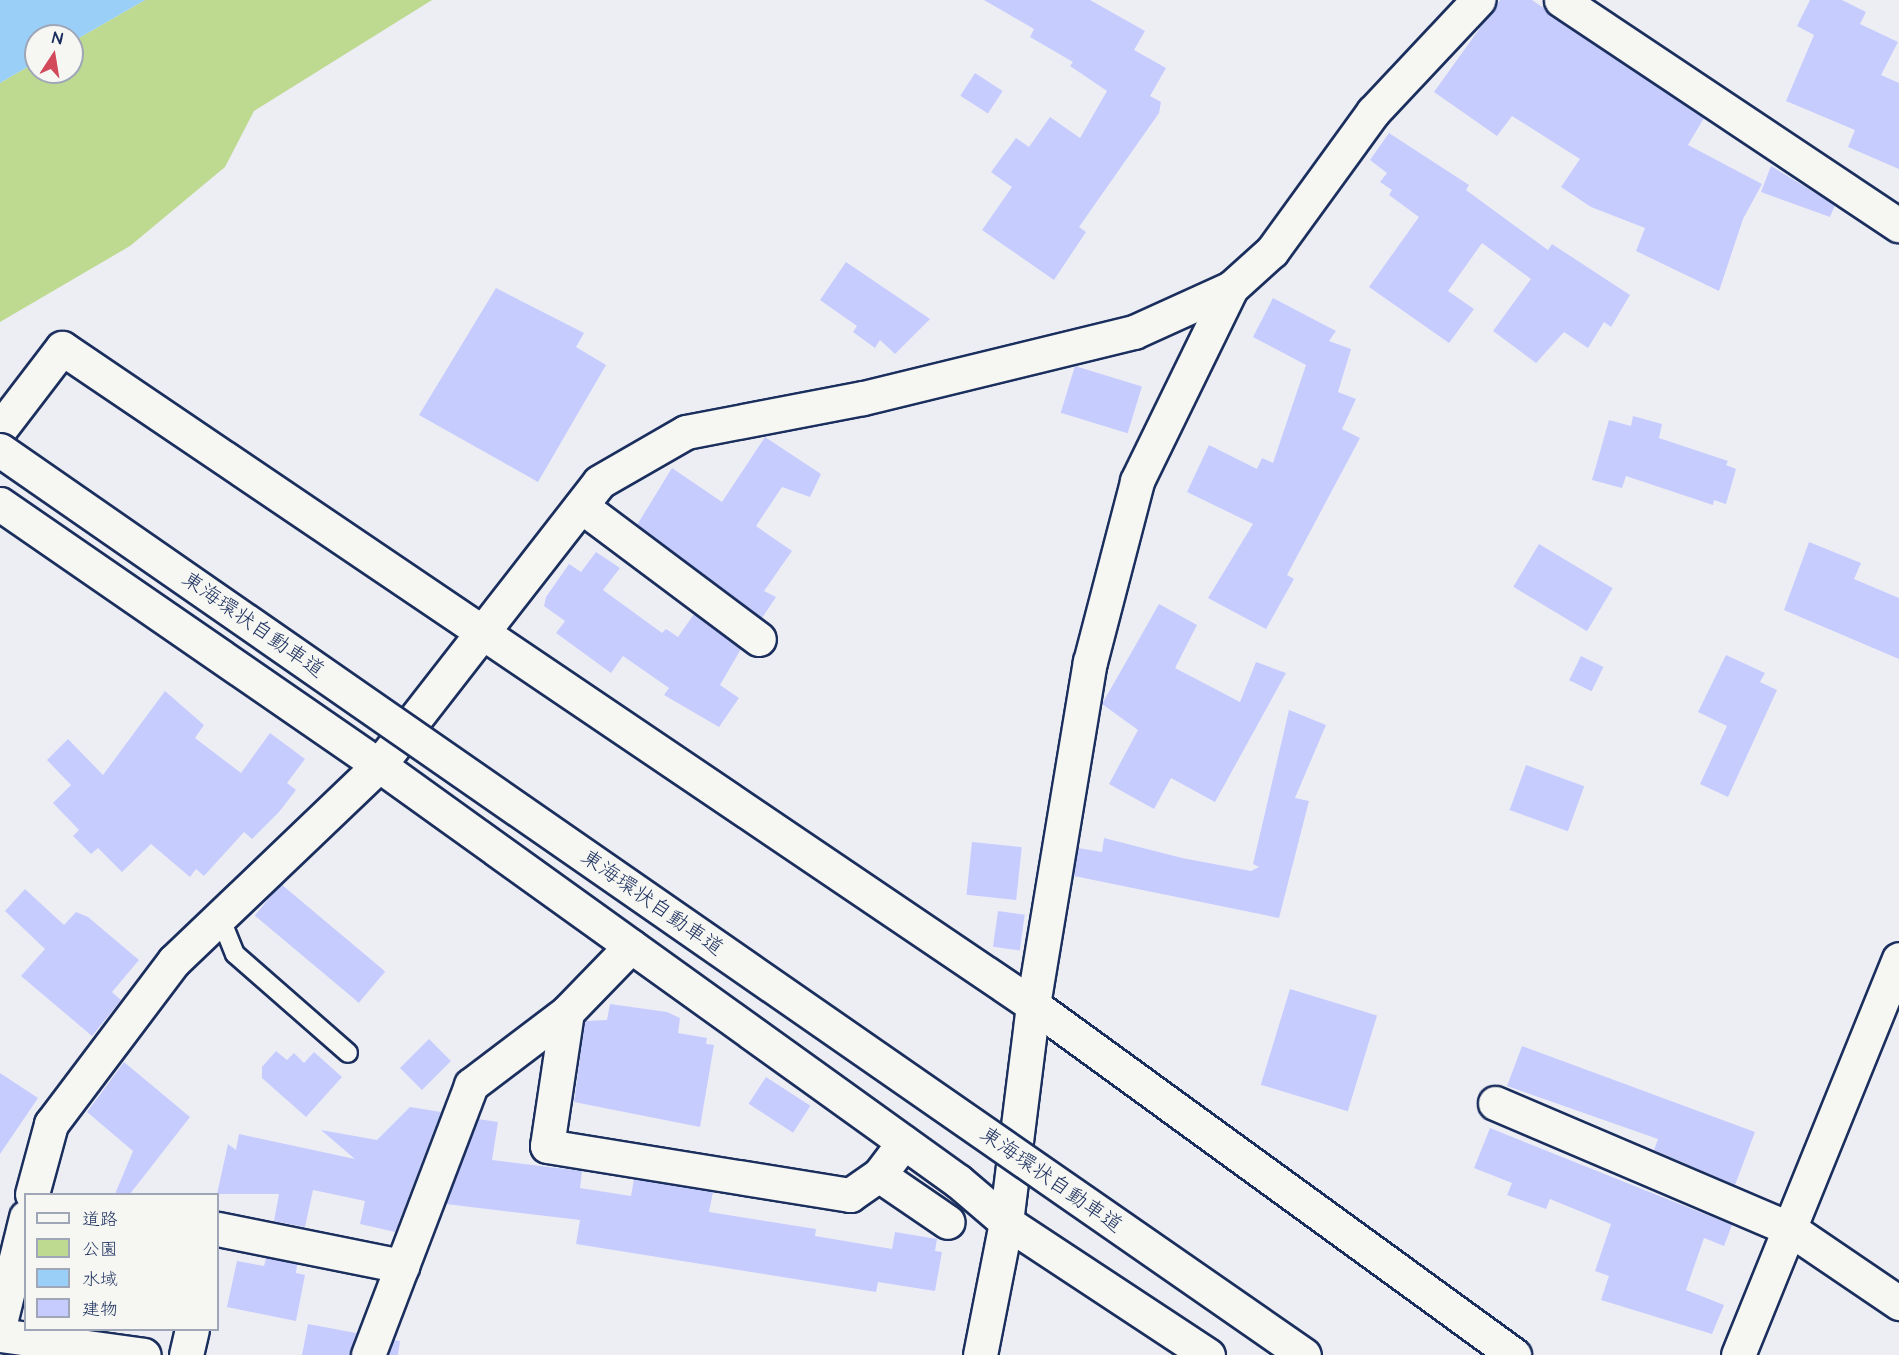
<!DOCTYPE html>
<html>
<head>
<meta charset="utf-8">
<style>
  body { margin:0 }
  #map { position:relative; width:1899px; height:1355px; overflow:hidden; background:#edeef4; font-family:"Architects Daughter","Klee One",sans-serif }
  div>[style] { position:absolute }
  .green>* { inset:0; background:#bed990 }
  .water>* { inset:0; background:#9acff8 }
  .building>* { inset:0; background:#c7ccfe; transform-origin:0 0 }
  .roads { filter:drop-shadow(2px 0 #1b2f5e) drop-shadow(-2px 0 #1b2f5e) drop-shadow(0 2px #1b2f5e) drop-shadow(0 -2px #1b2f5e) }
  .lane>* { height:18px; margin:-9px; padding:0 9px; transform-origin:9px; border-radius:9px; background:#f6f6f2 }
  .street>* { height:33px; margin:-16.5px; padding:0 16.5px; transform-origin:16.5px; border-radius:16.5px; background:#f6f6f2 }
  .bridges { filter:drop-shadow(2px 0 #1b2f5e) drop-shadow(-2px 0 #1b2f5e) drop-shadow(0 2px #1b2f5e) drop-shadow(0 -2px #1b2f5e) }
  .highway-bridge>* { height:33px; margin:-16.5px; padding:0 16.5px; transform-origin:16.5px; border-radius:16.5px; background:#f6f6f2 }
  span { translate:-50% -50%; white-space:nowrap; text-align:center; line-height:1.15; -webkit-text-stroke:6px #f6f6f2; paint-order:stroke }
  .street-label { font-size:21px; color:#1b2f5e }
  .legend { position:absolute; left:24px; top:1193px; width:195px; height:138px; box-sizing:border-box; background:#f6f6f2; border:2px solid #9ea6b7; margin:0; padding:8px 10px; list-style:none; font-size:18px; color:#1b2f5e }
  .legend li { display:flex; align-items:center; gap:12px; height:30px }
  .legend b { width:30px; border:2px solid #9ea6b7 }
  .north { position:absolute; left:24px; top:24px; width:60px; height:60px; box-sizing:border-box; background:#f6f6f2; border:2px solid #9ea6b7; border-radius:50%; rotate:12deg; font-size:16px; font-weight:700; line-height:24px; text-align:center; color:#1b2f5e }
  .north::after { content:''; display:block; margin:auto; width:21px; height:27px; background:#d1495b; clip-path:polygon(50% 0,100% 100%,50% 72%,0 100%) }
</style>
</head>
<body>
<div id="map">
  <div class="green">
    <div style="clip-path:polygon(145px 0,432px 0,254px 111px,225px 167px,130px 246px,0 322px,0 83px,36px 62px,36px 72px,72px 72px,72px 42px)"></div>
  </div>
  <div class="water">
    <div style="clip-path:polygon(0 0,145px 0,72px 42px,72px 36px,36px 36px,36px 62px,0 83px)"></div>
  </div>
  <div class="building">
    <div style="clip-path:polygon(984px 0,1090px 0,1145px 31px,1134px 50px,1166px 68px,1150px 96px,1161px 102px,1159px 113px,1079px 227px,1086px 232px,1054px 280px,982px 230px,1012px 187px,991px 172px,1016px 138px,1029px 147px,1050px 117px,1080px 138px,1107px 91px,1070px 66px,1073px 62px,1030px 37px,1034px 29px)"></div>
    <div style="clip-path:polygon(1500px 0,1532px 0,1704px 118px,1688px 145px,1762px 184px,1743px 219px,1719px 291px,1636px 251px,1645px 228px,1591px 207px,1561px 187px,1580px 159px,1512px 116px,1497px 136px,1434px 92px)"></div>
    <div style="clip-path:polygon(1810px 0,1842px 0,1866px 12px,1860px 24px,1898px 42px,1881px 75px,1899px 83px,1899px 169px,1848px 147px,1855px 130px,1786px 101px,1814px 35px,1797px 26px)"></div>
    <div style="left:975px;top:73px;width:33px;height:27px;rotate:33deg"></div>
    <div style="clip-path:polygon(1389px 133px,1469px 185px,1466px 190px,1548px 250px,1552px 244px,1630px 295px,1611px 327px,1604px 322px,1588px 348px,1564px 332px,1536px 363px,1493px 331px,1531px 279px,1482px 243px,1448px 291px,1474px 309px,1449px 343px,1369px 287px,1419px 217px,1389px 195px,1392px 190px,1380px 182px,1387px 173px,1370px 160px)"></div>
    <div style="clip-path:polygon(1771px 166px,1835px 205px,1830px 217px,1761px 192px)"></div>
    <div style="clip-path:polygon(846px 262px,930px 319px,895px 354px,880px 340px,875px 348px,853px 332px,857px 326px,820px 300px)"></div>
    <div style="clip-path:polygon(496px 288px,584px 333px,576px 347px,606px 365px,538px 482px,419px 415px)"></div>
    <div style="clip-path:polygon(1273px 298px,1336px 331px,1329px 341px,1351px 349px,1338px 392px,1356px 399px,1342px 429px,1360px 438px,1287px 575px,1294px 579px,1266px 629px,1208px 598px,1253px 524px,1187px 492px,1209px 445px,1257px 469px,1262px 458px,1273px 463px,1306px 365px,1253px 337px)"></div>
    <div style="left:1075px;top:366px;width:70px;height:49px;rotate:17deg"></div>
    <div style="clip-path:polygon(1633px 416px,1662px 424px,1659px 438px,1728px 461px,1726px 465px,1736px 469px,1726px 504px,1714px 500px,1713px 505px,1626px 476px,1622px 488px,1592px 480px,1609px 420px,1631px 426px)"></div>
    <div style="clip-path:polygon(765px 437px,821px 474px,810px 497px,782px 487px,756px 526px,792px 551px,764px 591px,776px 597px,762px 618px,637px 525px,672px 468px,722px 502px)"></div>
    <div style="clip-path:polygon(1809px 542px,1861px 563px,1854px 579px,1899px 598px,1899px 659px,1784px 610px)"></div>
    <div style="left:1539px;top:544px;width:86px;height:50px;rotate:31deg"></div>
    <div style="clip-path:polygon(596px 552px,620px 568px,603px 590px,662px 633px,666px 629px,678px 637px,694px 614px,741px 649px,720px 685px,739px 698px,719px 727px,664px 695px,669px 688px,623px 656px,611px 673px,556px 633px,565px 621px,544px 606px,546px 597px,569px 564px,581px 572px)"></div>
    <div style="clip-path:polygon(1159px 604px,1197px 625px,1175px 668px,1240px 702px,1256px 662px,1286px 673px,1215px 802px,1171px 778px,1154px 809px,1109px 784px,1138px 730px,1102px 704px)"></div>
    <div style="clip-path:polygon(1726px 655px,1765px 673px,1760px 682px,1777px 690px,1728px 797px,1700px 784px,1727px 726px,1698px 712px)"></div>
    <div style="left:1581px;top:656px;width:25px;height:27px;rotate:26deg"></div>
    <div style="clip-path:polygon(165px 691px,204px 725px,195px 738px,241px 773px,270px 733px,305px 759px,287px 783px,296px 790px,279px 812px,252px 839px,244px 832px,204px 876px,196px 869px,190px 877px,151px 844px,122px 872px,98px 848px,91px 854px,73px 836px,79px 830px,53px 803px,71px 785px,47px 760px,68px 739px,103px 775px)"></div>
    <div style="clip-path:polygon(1289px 710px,1326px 725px,1295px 798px,1309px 801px,1279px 918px,1074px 876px,1078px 848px,1102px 852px,1104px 838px,1182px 858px,1251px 871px,1259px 867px,1253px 864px)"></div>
    <div style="left:1526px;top:765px;width:62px;height:48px;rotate:20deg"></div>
    <div style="left:972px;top:842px;width:50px;height:53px;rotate:6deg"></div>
    <div style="left:281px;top:884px;width:136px;height:41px;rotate:40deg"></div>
    <div style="clip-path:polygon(25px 889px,64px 925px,76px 912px,88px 917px,139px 960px,112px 992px,121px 1000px,92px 1036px,21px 976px,45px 949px,5px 911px)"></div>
    <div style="left:998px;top:911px;width:27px;height:36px;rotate:8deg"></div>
    <div style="left:1290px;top:989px;width:91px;height:100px;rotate:17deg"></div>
    <div style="clip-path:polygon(610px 1004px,667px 1012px,680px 1018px,678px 1033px,707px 1038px,706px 1044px,714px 1045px,700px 1127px,574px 1102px,585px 1021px,607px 1020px)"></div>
    <div style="left:429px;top:1039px;width:31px;height:41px;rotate:45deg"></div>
    <div style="clip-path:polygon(1522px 1046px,1755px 1132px,1735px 1185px,1654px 1150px,1658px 1139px,1507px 1086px)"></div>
    <div style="clip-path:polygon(276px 1051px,287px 1060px,294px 1053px,304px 1063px,314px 1052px,342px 1077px,306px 1117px,262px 1078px,262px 1067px)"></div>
    <div style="clip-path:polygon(124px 1062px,190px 1117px,130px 1194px,115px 1194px,133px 1151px,87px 1112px)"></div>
    <div style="clip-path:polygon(0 1073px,38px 1098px,0 1154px)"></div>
    <div style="left:766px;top:1077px;width:53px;height:32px;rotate:33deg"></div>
    <div style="clip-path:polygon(410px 1107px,441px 1112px,395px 1232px,360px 1224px,365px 1201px,313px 1190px,305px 1227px,274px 1221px,279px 1194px,217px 1194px,228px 1144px,236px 1150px,239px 1134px,355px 1159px,321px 1130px,377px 1140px)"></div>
    <div style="clip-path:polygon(478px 1119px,498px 1122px,492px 1160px,582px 1171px,580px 1188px,631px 1196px,634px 1179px,713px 1192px,709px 1212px,816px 1229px,815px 1236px,892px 1249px,895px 1232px,937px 1239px,935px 1251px,942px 1252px,935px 1291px,878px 1282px,876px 1292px,576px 1244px,580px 1220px,446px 1204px)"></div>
    <div style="clip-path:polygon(1490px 1128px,1732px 1225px,1724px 1246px,1704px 1238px,1686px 1290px,1724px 1305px,1712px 1334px,1601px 1300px,1609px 1276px,1595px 1271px,1611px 1224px,1550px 1199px,1546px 1209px,1507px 1195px,1512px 1183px,1474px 1168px)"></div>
    <div style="clip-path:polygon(266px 1258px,297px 1264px,296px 1273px,305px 1275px,296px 1321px,227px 1307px,237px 1261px,264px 1266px)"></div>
    <div style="clip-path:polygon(308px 1324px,356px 1333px,350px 1355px,302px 1355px)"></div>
    <div style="clip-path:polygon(394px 1340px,400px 1341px,398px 1355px,388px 1355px)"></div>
  </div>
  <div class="roads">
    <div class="lane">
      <div style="left:220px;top:917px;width:40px;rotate:68deg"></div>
      <div style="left:235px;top:954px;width:150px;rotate:41.2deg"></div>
    </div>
    <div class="street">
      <div style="left:1561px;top:0;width:406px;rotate:33.7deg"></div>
      <div style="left:0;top:429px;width:102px;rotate:-52.6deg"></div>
      <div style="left:62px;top:348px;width:1172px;rotate:34.08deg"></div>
      <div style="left:1033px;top:1005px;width:595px;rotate:36.04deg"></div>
      <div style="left:0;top:504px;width:460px;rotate:34.6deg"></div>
      <div style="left:379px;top:765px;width:713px;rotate:35.7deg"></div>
      <div style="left:958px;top:1181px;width:63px;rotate:40.5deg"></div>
      <div style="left:1006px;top:1222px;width:242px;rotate:33.4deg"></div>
      <div style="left:581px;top:506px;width:222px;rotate:36.8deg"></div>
      <div style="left:631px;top:946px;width:92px;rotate:134.1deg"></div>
      <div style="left:567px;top:1012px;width:135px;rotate:98.5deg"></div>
      <div style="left:547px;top:1146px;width:307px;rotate:9.2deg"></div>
      <div style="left:850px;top:1195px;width:35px;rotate:-35deg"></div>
      <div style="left:879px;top:1175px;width:41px;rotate:-52.9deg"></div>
      <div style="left:1495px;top:1103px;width:321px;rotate:23.1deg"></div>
      <div style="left:1790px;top:1229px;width:132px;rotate:34.2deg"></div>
      <div style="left:879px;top:1175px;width:83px;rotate:34.3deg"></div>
      <div style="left:32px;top:1194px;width:73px;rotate:-74.8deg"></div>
      <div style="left:51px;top:1124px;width:204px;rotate:-53deg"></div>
      <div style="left:174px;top:961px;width:284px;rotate:-43.7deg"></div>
      <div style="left:379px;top:765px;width:358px;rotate:-52.1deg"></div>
      <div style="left:599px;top:482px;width:100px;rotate:-29.9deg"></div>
      <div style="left:686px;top:432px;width:180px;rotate:-10.9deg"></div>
      <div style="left:863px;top:398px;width:279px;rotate:-13.7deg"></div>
      <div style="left:1134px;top:332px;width:107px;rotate:-24.4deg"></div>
      <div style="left:1231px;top:288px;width:55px;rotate:-42.1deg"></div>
      <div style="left:1272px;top:251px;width:172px;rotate:-54deg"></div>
      <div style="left:1373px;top:112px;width:154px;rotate:-46.8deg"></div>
      <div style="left:218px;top:1229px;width:188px;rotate:11.4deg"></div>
      <div style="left:0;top:1323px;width:109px;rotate:-76.2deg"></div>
      <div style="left:0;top:1335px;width:145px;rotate:7.9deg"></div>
      <div style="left:186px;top:1355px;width:26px;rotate:-77deg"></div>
      <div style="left:368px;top:1355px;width:289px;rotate:-69.1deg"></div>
      <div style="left:471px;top:1085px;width:121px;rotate:-37.2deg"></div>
      <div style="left:980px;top:1355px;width:136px;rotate:-78.9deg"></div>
      <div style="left:1006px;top:1222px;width:219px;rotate:-82.9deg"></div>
      <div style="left:1033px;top:1005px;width:348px;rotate:-80.6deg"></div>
      <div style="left:1090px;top:662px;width:187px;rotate:-75.4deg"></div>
      <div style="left:1137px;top:481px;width:215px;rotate:-64deg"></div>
      <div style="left:1738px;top:1355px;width:427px;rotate:-67.9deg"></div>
    </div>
  </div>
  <div class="bridges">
    <div class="highway-bridge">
      <div style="left:0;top:450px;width:1587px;rotate:34.76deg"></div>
    </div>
  </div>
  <div class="street-label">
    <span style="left:253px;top:625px;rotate:35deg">東海環状自動車道</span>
    <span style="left:652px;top:903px;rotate:35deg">東海環状自動車道</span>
    <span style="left:1051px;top:1180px;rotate:35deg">東海環状自動車道</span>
  </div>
  <ul class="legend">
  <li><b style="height:8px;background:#f6f6f2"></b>道路</li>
  <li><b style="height:16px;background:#bed990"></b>公園</li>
  <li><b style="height:16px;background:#9acff8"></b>水域</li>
  <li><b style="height:16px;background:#c7ccfe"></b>建物</li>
  </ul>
  <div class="north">N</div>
</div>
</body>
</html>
